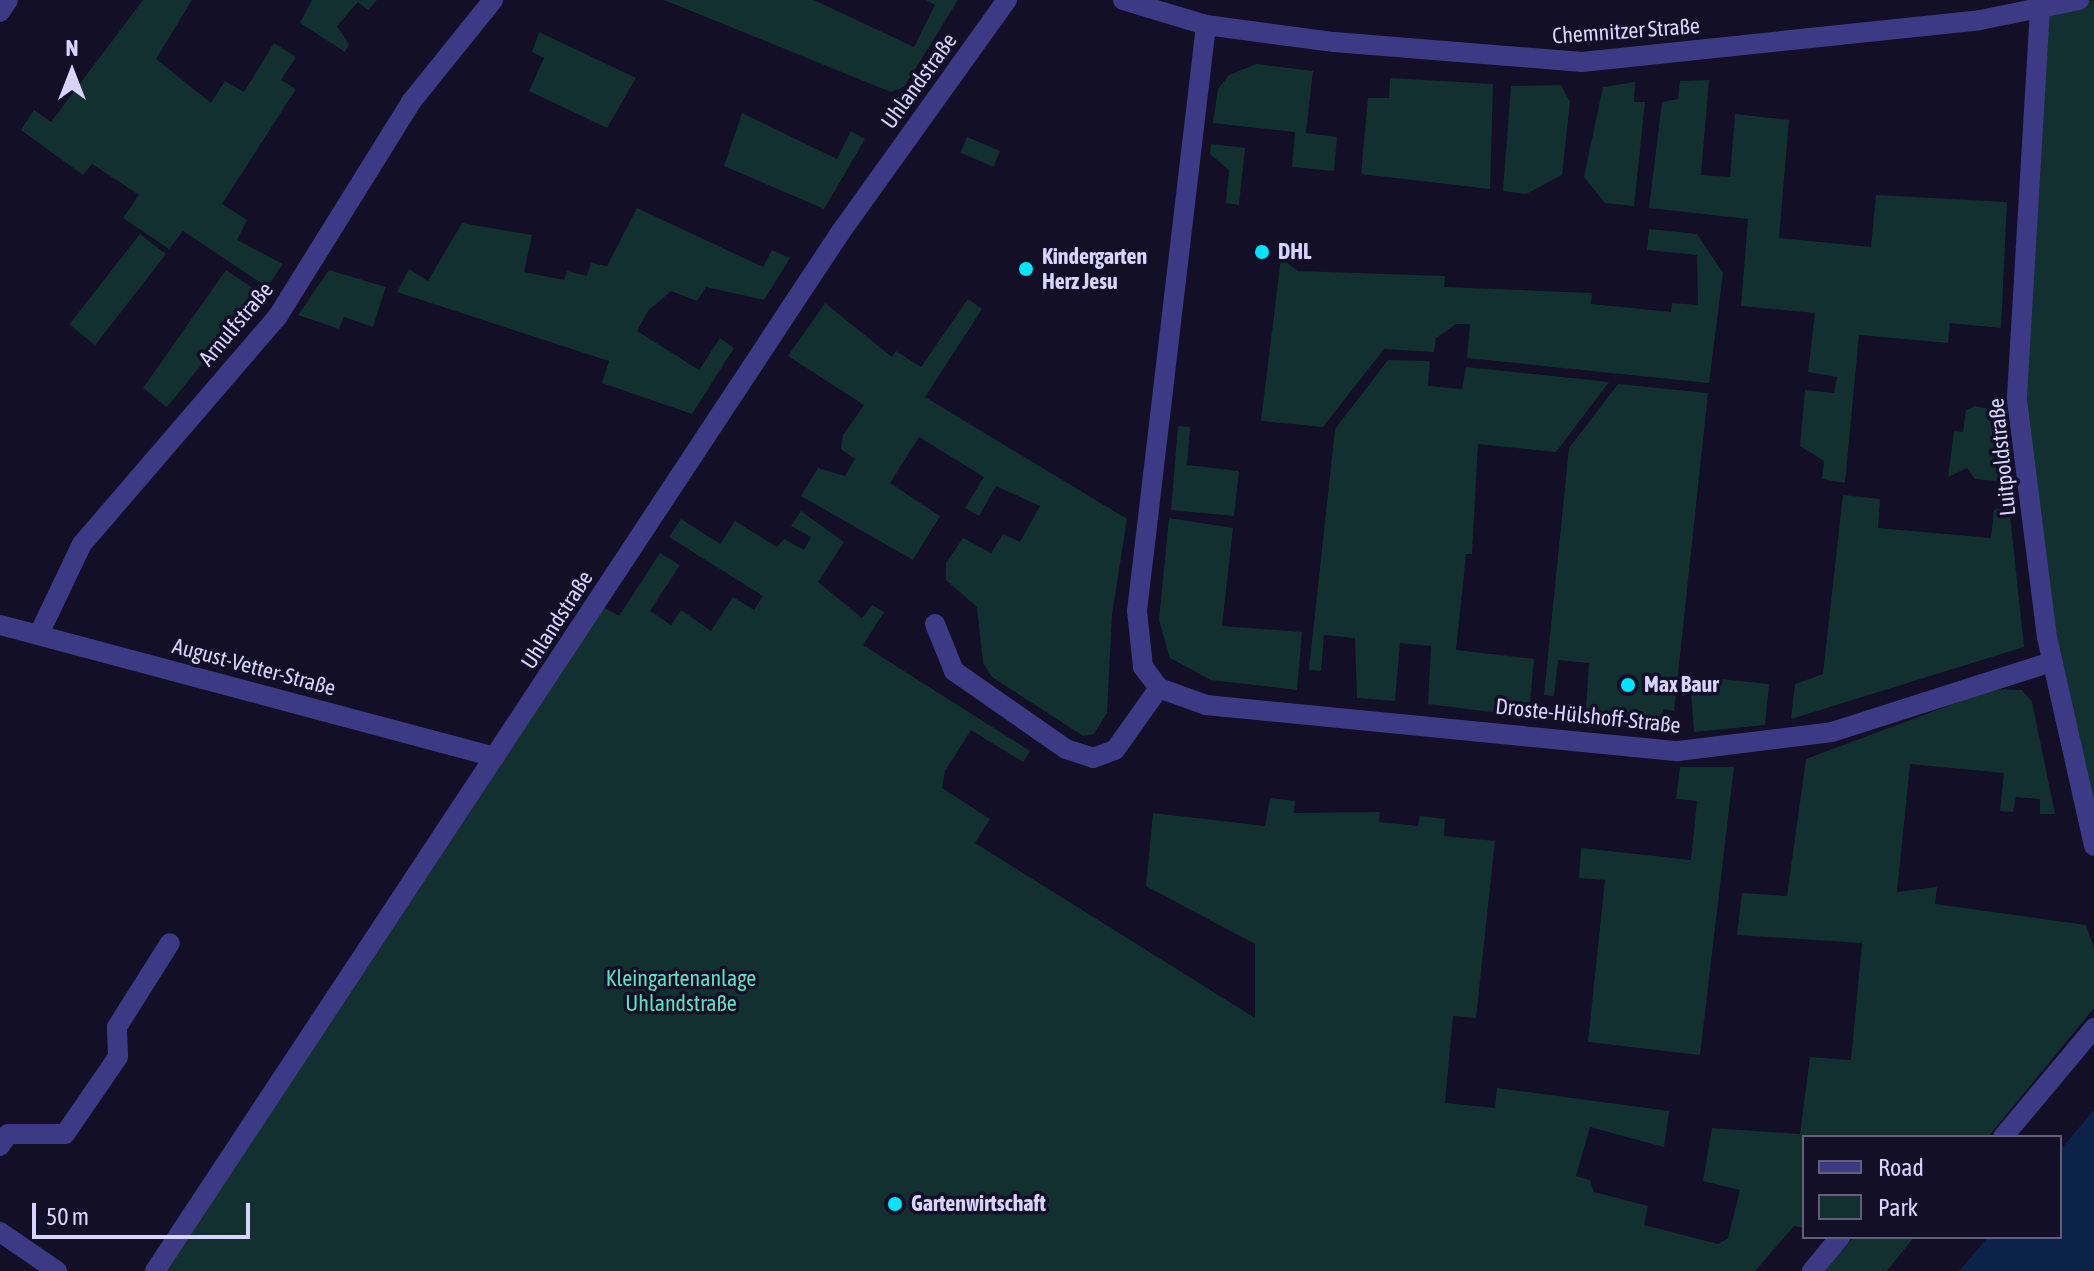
<!DOCTYPE html>
<html>
<head>
<meta charset="utf-8">
<style>
  body { margin:0 }
  #map { position:relative; width:2094px; height:1271px; overflow:hidden; background:#130f26; font-family:"Asap Condensed",sans-serif }
  div>[style] { position:absolute }
  .green>* { inset:0; background:#12302f; transform-origin:0 0 }
  .water>* { inset:0; background:#0c2248 }
  .minor>* { height:20px; margin:-10px; padding:0 10px; transform-origin:10px; border-radius:10px; background:#3d3a85 }
  .dots>* { width:22px; height:22px; translate:-50% -50%; box-sizing:border-box; border:4px solid #130f26; border-radius:50% }
  span { translate:-50% -50%; white-space:nowrap; text-align:center; line-height:1.15; -webkit-text-stroke:7px #130f26; paint-order:stroke }
  .street-label { font-size:22px; color:#d9d4ff }
  .poi-label { font-size:22px; color:#d9d4ff; font-weight:700 }
  .left { translate:0 -50%; text-align:left }
  .park-label { font-size:22px; color:#5fe0c0 }
  .legend { position:absolute; left:1802px; top:1135px; width:260px; height:104px; box-sizing:border-box; background:#130f26; border:2px solid #625e7d; margin:0; padding:10px 14px; list-style:none; font-size:24px; color:#d9d4ff }
  .legend li { display:flex; align-items:center; gap:16px; height:40px }
  .legend b { width:40px; border:2px solid #625e7d }
  .north { position:absolute; left:32px; top:32px; width:80px; height:80px; -webkit-text-stroke:6px #130f26; paint-order:stroke; rotate:0deg; font-size:22px; font-weight:700; line-height:32px; text-align:center; color:#d9d4ff }
  .north::after { content:''; display:block; margin:auto; width:28px; height:36px; background:#d9d4ff; clip-path:polygon(50% 0,100% 100%,50% 72%,0 100%) }
  .scale { position:absolute; left:32px; top:1203px; width:218px; height:36px; box-sizing:border-box; border:4px solid #d9d4ff; border-top:0; padding-left:10px; font-size:24px; line-height:28px; white-space:nowrap; color:#d9d4ff; -webkit-text-stroke:6px #130f26; paint-order:stroke }
</style>
</head>
<body>
<div id="map">
  <div class="green">
    <div style="clip-path:polygon(143px 0,192px 0,156px 59px,211px 103px,225px 81px,244px 92px,274px 43px,296px 57px,281px 80px,296px 89px,222px 204px,247px 220px,237px 240px,283px 264px,267px 287px,183px 231px,169px 249px,123px 218px,139px 195px,92px 164px,83px 175px,21px 130px,34px 110px,51px 122px)"></div>
    <div style="clip-path:polygon(312px 0,377px 0,368px 10px,358px 2px,337px 26px,349px 44px,345px 52px,300px 23px)"></div>
    <div style="clip-path:polygon(664px 0,814px 0,914px 47px,935px 5px,926px 0,958px 0,904px 87px,891px 92px)"></div>
    <div style="clip-path:polygon(2094px 0,2094px 845px,2052px 662px,2017px 400px,2041px 9px)"></div>
    <div style="clip-path:polygon(539px 32px,636px 78px,607px 128px,529px 91px,544px 58px,532px 52px)"></div>
    <div style="clip-path:polygon(1257px 64px,1313px 71px,1306px 133px,1337px 137px,1334px 171px,1292px 167px,1295px 132px,1213px 123px,1218px 89px,1229px 75px)"></div>
    <div style="clip-path:polygon(1390px 78px,1493px 84px,1490px 189px,1361px 174px,1368px 98px,1389px 98px)"></div>
    <div style="clip-path:polygon(1709px 80px,1701px 175px,1730px 177px,1735px 114px,1789px 120px,1779px 238px,1871px 247px,1876px 195px,2007px 202px,2001px 328px,1950px 323px,1948px 343px,1859px 335px,1845px 483px,1822px 479px,1824px 461px,1800px 446px,1805px 390px,1834px 393px,1837px 377px,1808px 372px,1815px 313px,1741px 306px,1748px 219px,1649px 208px,1662px 102px,1678px 99px,1680px 81px)"></div>
    <div style="clip-path:polygon(1635px 82px,1634px 102px,1645px 102px,1634px 206px,1605px 203px,1584px 177px,1603px 87px)"></div>
    <div style="clip-path:polygon(1561px 85px,1570px 102px,1562px 175px,1526px 194px,1503px 191px,1511px 86px)"></div>
    <div style="clip-path:polygon(742px 113px,837px 159px,851px 131px,865px 139px,824px 209px,724px 166px)"></div>
    <div style="left:967px;top:137px;width:36px;height:17px;rotate:23deg"></div>
    <div style="clip-path:polygon(1211px 144px,1245px 148px,1239px 205px,1226px 203px,1229px 170px,1210px 154px)"></div>
    <div style="clip-path:polygon(637px 208px,763px 267px,772px 250px,790px 258px,764px 300px,706px 287px,697px 301px,671px 291px,648px 311px,637px 331px,699px 370px,720px 338px,734px 348px,692px 414px,602px 383px,609px 361px,397px 292px,409px 269px,428px 281px,462px 223px,532px 235px,524px 272px,564px 280px,567px 271px,587px 276px,591px 263px,607px 266px)"></div>
    <div style="clip-path:polygon(1649px 229px,1697px 234px,1723px 273px,1709px 383px,1467px 358px,1470px 324px,1456px 324px,1436px 338px,1434px 352px,1384px 349px,1323px 427px,1261px 421px,1281px 258px,1298px 271px,1445px 276px,1444px 287px,1592px 293px,1591px 304px,1671px 312px,1672px 303px,1698px 305px,1697px 255px,1647px 250px)"></div>
    <div style="left:140px;top:234px;width:33px;height:115px;rotate:38deg"></div>
    <div style="clip-path:polygon(226px 270px,260px 293px,167px 407px,143px 388px)"></div>
    <div style="clip-path:polygon(329px 270px,386px 287px,373px 327px,344px 317px,339px 329px,298px 315px)"></div>
    <div style="clip-path:polygon(968px 299px,982px 309px,925px 397px,1127px 519px,1112px 614px,1107px 713px,1094px 734px,1083px 736px,992px 677px,983px 663px,977px 607px,946px 580px,946px 563px,963px 538px,991px 553px,1003px 534px,1020px 542px,1040px 506px,996px 486px,979px 516px,965px 508px,984px 477px,919px 437px,890px 483px,940px 516px,913px 560px,801px 496px,818px 468px,845px 476px,855px 459px,841px 449px,843px 435px,864px 405px,788px 356px,825px 303px,892px 357px,896px 351px,921px 367px)"></div>
    <div style="clip-path:polygon(1388px 360px,1430px 361px,1428px 386px,1462px 389px,1466px 367px,1609px 382px,1556px 452px,1478px 444px,1472px 554px,1466px 554px,1456px 650px,1534px 659px,1530px 703px,1500px 700px,1499px 713px,1428px 704px,1431px 646px,1400px 643px,1395px 701px,1357px 698px,1355px 638px,1324px 635px,1321px 671px,1309px 670px,1335px 429px)"></div>
    <div style="clip-path:polygon(1618px 384px,1708px 393px,1674px 711px,1663px 709px,1661px 730px,1585px 722px,1589px 663px,1558px 660px,1554px 696px,1544px 695px,1569px 448px)"></div>
    <div style="clip-path:polygon(1975px 406px,2005px 413px,2008px 482px,1975px 479px,1967px 468px,1948px 477px,1954px 431px,1963px 432px,1966px 410px)"></div>
    <div style="clip-path:polygon(1178px 426px,1190px 427px,1187px 465px,1239px 471px,1234px 516px,1171px 510px)"></div>
    <div style="clip-path:polygon(1843px 495px,1880px 499px,1878px 528px,1991px 538px,1994px 510px,2009px 506px,2024px 647px,1791px 719px,1795px 684px,1823px 674px)"></div>
    <div style="clip-path:polygon(801px 511px,844px 542px,818px 582px,862px 618px,872px 605px,884px 612px,863px 645px,1030px 751px,1023px 762px,971px 730px,945px 771px,942px 788px,990px 819px,975px 843px,1255px 1018px,1255px 944px,1146px 886px,1153px 813px,1265px 826px,1270px 798px,1295px 801px,1294px 813px,1380px 812px,1379px 822px,1418px 826px,1420px 816px,1445px 819px,1444px 836px,1495px 841px,1476px 1018px,1453px 1016px,1445px 1103px,1495px 1108px,1497px 1088px,1669px 1111px,1664px 1147px,1590px 1127px,1576px 1176px,1590px 1180px,1594px 1192px,1648px 1206px,1644px 1225px,1718px 1244px,1728px 1238px,1740px 1190px,1703px 1181px,1712px 1128px,1800px 1134px,1810px 1057px,1851px 1060px,1862px 943px,1737px 935px,1742px 893px,1787px 896px,1806px 759px,1993px 689px,2022px 690px,2032px 702px,2055px 814px,2040px 814px,2040px 799px,2016px 797px,2013px 812px,2000px 811px,2004px 773px,1910px 764px,1897px 892px,1937px 887px,1935px 904px,2086px 925px,2094px 948px,2094px 1008px,1988px 1137px,1804px 1137px,1804px 1228px,1794px 1226px,1755px 1271px,155px 1271px,596px 603px,619px 616px,660px 553px,680px 565px,650px 611px,671px 625px,681px 610px,711px 631px,733px 597px,754px 610px,763px 596px,669px 537px,681px 519px,720px 544px,735px 521px,777px 547px,784px 539px,804px 550px,811px 537px,791px 526px)"></div>
    <div style="clip-path:polygon(1169px 518px,1233px 528px,1222px 626px,1302px 632px,1297px 690px,1211px 680px,1170px 658px,1159px 620px)"></div>
    <div style="clip-path:polygon(1690px 676px,1769px 684px,1765px 725px,1694px 732px)"></div>
    <div style="clip-path:polygon(1680px 767px,1734px 767px,1700px 1055px,1588px 1042px,1605px 880px,1579px 878px,1581px 848px,1691px 860px,1697px 801px,1676px 799px)"></div>
    <div style="clip-path:polygon(1854px 1237px,1914px 1237px,1887px 1271px,1823px 1271px)"></div>
  </div>
  <div class="water">
    <div style="clip-path:polygon(2094px 1110px,2094px 1271px,1959px 1271px,1988px 1237px,2060px 1237px,2060px 1150px)"></div>
  </div>
  <div class="minor">
    <div style="left:1123px;top:0;width:87px;rotate:16.8deg"></div>
    <div style="left:1206px;top:25px;width:129px;rotate:7.6deg"></div>
    <div style="left:1334px;top:42px;width:249px;rotate:4.6deg"></div>
    <div style="left:1582px;top:62px;width:400px;rotate:-6deg"></div>
    <div style="left:1980px;top:20px;width:101px;rotate:-11.4deg"></div>
    <div style="left:2040px;top:9px;width:392px;rotate:93.4deg"></div>
    <div style="left:2017px;top:400px;width:239px;rotate:82.8deg"></div>
    <div style="left:2047px;top:637px;width:214px;rotate:77.3deg"></div>
    <div style="left:0;top:12px;width:14px;rotate:-56deg"></div>
    <div style="left:935px;top:624px;width:51px;rotate:68deg"></div>
    <div style="left:954px;top:671px;width:136px;rotate:34.9deg"></div>
    <div style="left:1066px;top:749px;width:28px;rotate:18deg"></div>
    <div style="left:1093px;top:758px;width:23px;rotate:-20deg"></div>
    <div style="left:1115px;top:750px;width:76px;rotate:-54.6deg"></div>
    <div style="left:1159px;top:688px;width:26px;rotate:-127deg"></div>
    <div style="left:1143px;top:667px;width:56px;rotate:-96.1deg"></div>
    <div style="left:1137px;top:611px;width:590px;rotate:-83.28deg"></div>
    <div style="left:0;top:625px;width:512px;rotate:14.93deg"></div>
    <div style="left:39px;top:634px;width:100px;rotate:-64.5deg"></div>
    <div style="left:82px;top:544px;width:301px;rotate:-49.3deg"></div>
    <div style="left:278px;top:316px;width:252px;rotate:-58.1deg"></div>
    <div style="left:411px;top:102px;width:131px;rotate:-51.2deg"></div>
    <div style="left:1159px;top:688px;width:50px;rotate:19.9deg"></div>
    <div style="left:1206px;top:705px;width:474px;rotate:5.6deg"></div>
    <div style="left:1678px;top:751px;width:155px;rotate:-7deg"></div>
    <div style="left:1832px;top:732px;width:231px;rotate:-17.7deg"></div>
    <div style="left:2003px;top:1137px;width:142px;rotate:-50.1deg"></div>
    <div style="left:0;top:1146px;width:14px;rotate:-56deg"></div>
    <div style="left:8px;top:1134px;width:57px"></div>
    <div style="left:65px;top:1134px;width:93px;rotate:-55.5deg"></div>
    <div style="left:118px;top:1057px;width:30px;rotate:-92deg"></div>
    <div style="left:117px;top:1027px;width:99px;rotate:-57.8deg"></div>
    <div style="left:0;top:1232px;width:69px;rotate:34.4deg"></div>
    <div style="left:155px;top:1271px;width:1244px;rotate:-56.58deg"></div>
    <div style="left:840px;top:233px;width:287px;rotate:-54.4deg"></div>
    <div style="left:1812px;top:1271px;width:44px;rotate:-50.5deg"></div>
  </div>
  <div class="dots">
    <div style="left:1262px;top:252px;background:#00e5ff"></div>
    <div style="left:1026px;top:269px;background:#00e5ff"></div>
    <div style="left:1628px;top:685px;background:#00e5ff"></div>
    <div style="left:895px;top:1204px;background:#00e5ff"></div>
  </div>
  <div class="street-label">
    <span style="left:1626px;top:31px;rotate:-4deg">Chemnitzer Straße</span>
    <span style="left:919px;top:81px;rotate:-54deg">Uhlandstraße</span>
    <span style="left:236px;top:324px;rotate:-50deg">Arnulfstraße</span>
    <span style="left:2002px;top:457px;rotate:-96deg">Luitpoldstraße</span>
    <span style="left:557px;top:620px;rotate:-57deg">Uhlandstraße</span>
    <span style="left:254px;top:667px;rotate:15deg">August-Vetter-Straße</span>
    <span style="left:1588px;top:716px;rotate:6deg">Droste-Hülshoff-Straße</span>
  </div>
  <div class="poi-label">
    <span class="left" style="left:1278px;top:252px">DHL</span>
    <span class="left" style="left:1042px;top:269px">Kindergarten<br>Herz Jesu</span>
    <span class="left" style="left:1644px;top:685px">Max Baur</span>
    <span class="left" style="left:911px;top:1204px">Gartenwirtschaft</span>
  </div>
  <div class="park-label">
    <span style="left:681px;top:991px">Kleingartenanlage<br>Uhlandstraße</span>
  </div>
  <ul class="legend">
  <li><b style="height:10px;background:#3d3a85"></b>Road</li>
  <li><b style="height:22px;background:#12302f"></b>Park</li>
  </ul>
  <div class="north">N</div>
  <div class="scale">50 m</div>
</div>
</body>
</html>
